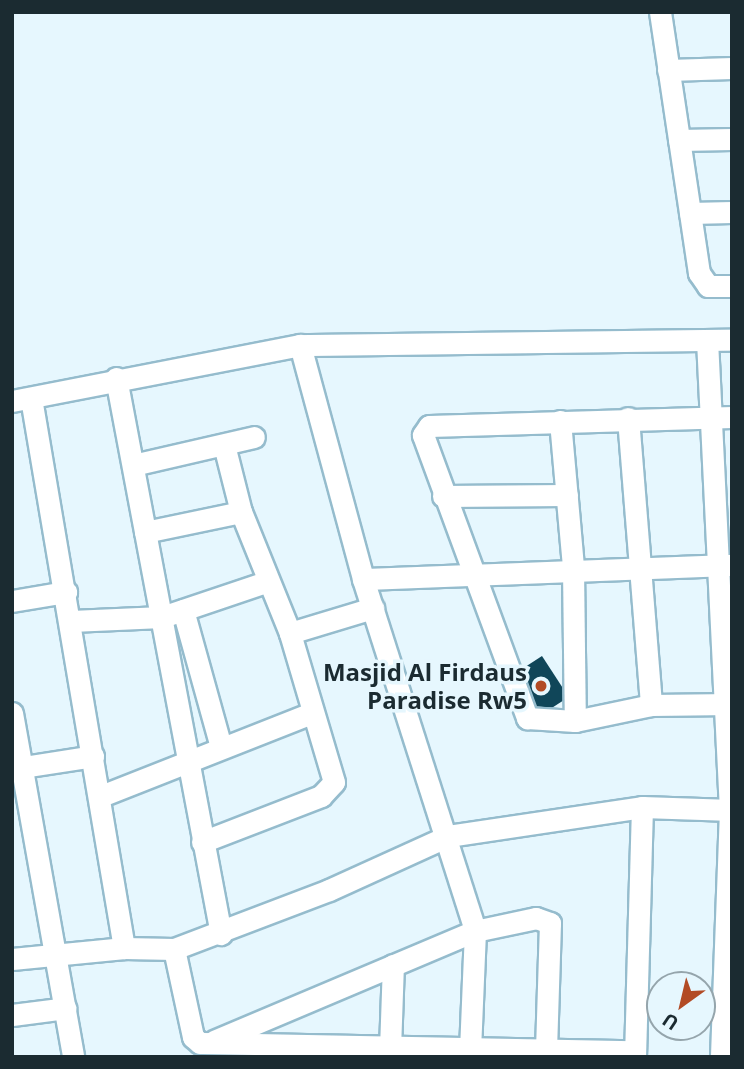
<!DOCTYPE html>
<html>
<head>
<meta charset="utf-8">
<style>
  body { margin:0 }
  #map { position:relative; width:744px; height:1069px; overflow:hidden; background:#e6f7fe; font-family:"Open Sans",sans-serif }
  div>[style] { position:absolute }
  .building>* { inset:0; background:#104659; transform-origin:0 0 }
  .roads { filter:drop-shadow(2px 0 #95bccd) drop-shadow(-2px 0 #95bccd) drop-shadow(0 2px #95bccd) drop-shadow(0 -2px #95bccd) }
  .minor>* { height:21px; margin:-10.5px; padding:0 10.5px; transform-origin:10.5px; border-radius:10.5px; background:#fff }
  .dots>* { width:19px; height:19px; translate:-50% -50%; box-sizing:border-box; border:4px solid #e6f7fe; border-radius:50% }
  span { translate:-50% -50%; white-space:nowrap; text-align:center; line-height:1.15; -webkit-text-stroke:7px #e6f7fe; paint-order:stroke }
  .poi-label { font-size:24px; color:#1b2b31; font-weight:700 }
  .right { translate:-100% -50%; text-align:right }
  .frame { position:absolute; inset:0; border:14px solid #1b2b31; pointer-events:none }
  .north { position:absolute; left:646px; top:971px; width:70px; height:70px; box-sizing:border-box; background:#e6f7fe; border:2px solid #95a5ac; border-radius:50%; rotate:214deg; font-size:19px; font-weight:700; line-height:28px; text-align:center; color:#1b2b31 }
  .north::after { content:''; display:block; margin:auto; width:24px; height:32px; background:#b24b25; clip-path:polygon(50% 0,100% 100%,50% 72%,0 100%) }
</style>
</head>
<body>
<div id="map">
  <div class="building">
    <div style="left:542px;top:656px;width:49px;height:34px;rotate:57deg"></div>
  </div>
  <div class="roads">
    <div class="minor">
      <div style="left:660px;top:12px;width:264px;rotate:81.5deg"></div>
      <div style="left:699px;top:273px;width:16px;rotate:55deg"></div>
      <div style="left:708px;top:286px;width:24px"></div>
      <div style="left:668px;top:70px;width:64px;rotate:-1.8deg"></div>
      <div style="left:679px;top:140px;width:53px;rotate:-1.1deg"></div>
      <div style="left:690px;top:213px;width:42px;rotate:-1.4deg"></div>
      <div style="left:707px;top:340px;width:471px;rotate:87.2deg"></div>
      <div style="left:730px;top:810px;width:247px;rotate:92.1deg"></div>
      <div style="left:300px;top:345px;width:242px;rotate:74.9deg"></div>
      <div style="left:363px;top:579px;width:369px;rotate:72.3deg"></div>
      <div style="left:475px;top:931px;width:62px;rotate:-12deg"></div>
      <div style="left:536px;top:918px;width:15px;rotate:20deg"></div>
      <div style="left:550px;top:923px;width:127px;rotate:91.8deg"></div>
      <div style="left:116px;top:378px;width:566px;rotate:79.31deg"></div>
      <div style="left:31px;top:398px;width:558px;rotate:80.4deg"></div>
      <div style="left:12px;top:401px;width:293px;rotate:-11deg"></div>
      <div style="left:300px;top:345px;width:432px;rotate:-0.7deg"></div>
      <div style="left:732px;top:417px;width:303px;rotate:178.3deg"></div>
      <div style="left:429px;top:426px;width:11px;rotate:124deg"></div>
      <div style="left:423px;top:435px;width:302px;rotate:69.8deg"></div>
      <div style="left:527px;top:718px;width:48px;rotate:3.6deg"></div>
      <div style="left:575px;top:721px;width:78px;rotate:-11.9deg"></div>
      <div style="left:651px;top:705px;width:81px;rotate:-0.7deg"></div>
      <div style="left:628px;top:418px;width:288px;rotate:85.4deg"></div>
      <div style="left:560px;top:421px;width:148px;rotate:84.9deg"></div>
      <div style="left:573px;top:568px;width:153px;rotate:89.3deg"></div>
      <div style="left:133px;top:465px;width:124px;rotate:-13deg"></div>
      <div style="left:443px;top:496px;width:124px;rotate:-0.5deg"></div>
      <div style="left:145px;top:532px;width:98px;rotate:-11.8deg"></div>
      <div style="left:363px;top:579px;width:368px;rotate:-2.2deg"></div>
      <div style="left:12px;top:601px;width:55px;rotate:-9.5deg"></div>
      <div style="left:183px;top:610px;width:142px;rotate:74.5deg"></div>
      <div style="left:71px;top:621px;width:91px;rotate:-2.5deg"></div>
      <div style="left:162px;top:617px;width:110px;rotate:-18.6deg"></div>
      <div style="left:290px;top:633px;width:87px;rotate:-16.8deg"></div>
      <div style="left:12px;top:713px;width:349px;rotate:79.9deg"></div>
      <div style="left:23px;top:767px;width:71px;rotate:-8.9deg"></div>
      <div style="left:101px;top:796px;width:227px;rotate:-21.5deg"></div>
      <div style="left:202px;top:842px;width:128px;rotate:-21.1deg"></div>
      <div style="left:321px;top:796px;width:19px;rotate:-47deg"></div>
      <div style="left:334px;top:782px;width:155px;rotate:-106.5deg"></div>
      <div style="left:290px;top:633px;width:131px;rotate:-112deg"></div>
      <div style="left:241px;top:512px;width:69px;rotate:-104.2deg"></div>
      <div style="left:174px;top:949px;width:90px;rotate:77.8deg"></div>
      <div style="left:193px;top:1037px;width:9px;rotate:41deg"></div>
      <div style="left:200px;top:1043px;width:435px;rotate:1.1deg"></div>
      <div style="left:12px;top:959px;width:113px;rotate:-5.6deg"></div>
      <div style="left:124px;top:948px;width:50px;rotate:1.1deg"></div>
      <div style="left:174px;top:949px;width:166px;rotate:-20.8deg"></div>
      <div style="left:329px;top:890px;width:131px;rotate:-24.4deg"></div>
      <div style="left:448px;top:836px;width:196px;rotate:-8.5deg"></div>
      <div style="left:642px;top:807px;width:90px;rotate:1.9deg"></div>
      <div style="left:12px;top:1015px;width:54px;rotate:-7.4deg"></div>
      <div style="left:214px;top:1041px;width:283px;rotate:-22.9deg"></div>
      <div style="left:475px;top:931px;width:118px;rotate:92.4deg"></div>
      <div style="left:390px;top:1049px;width:84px;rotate:-88deg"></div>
      <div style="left:635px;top:1057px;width:250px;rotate:-88.4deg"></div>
    </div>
  </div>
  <div class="dots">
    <div style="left:541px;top:686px;background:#b24b25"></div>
  </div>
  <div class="poi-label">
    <span class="right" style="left:527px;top:686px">Masjid Al Firdaus<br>Paradise Rw5</span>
  </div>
  <div class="frame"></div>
  <div class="north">U</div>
</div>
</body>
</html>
